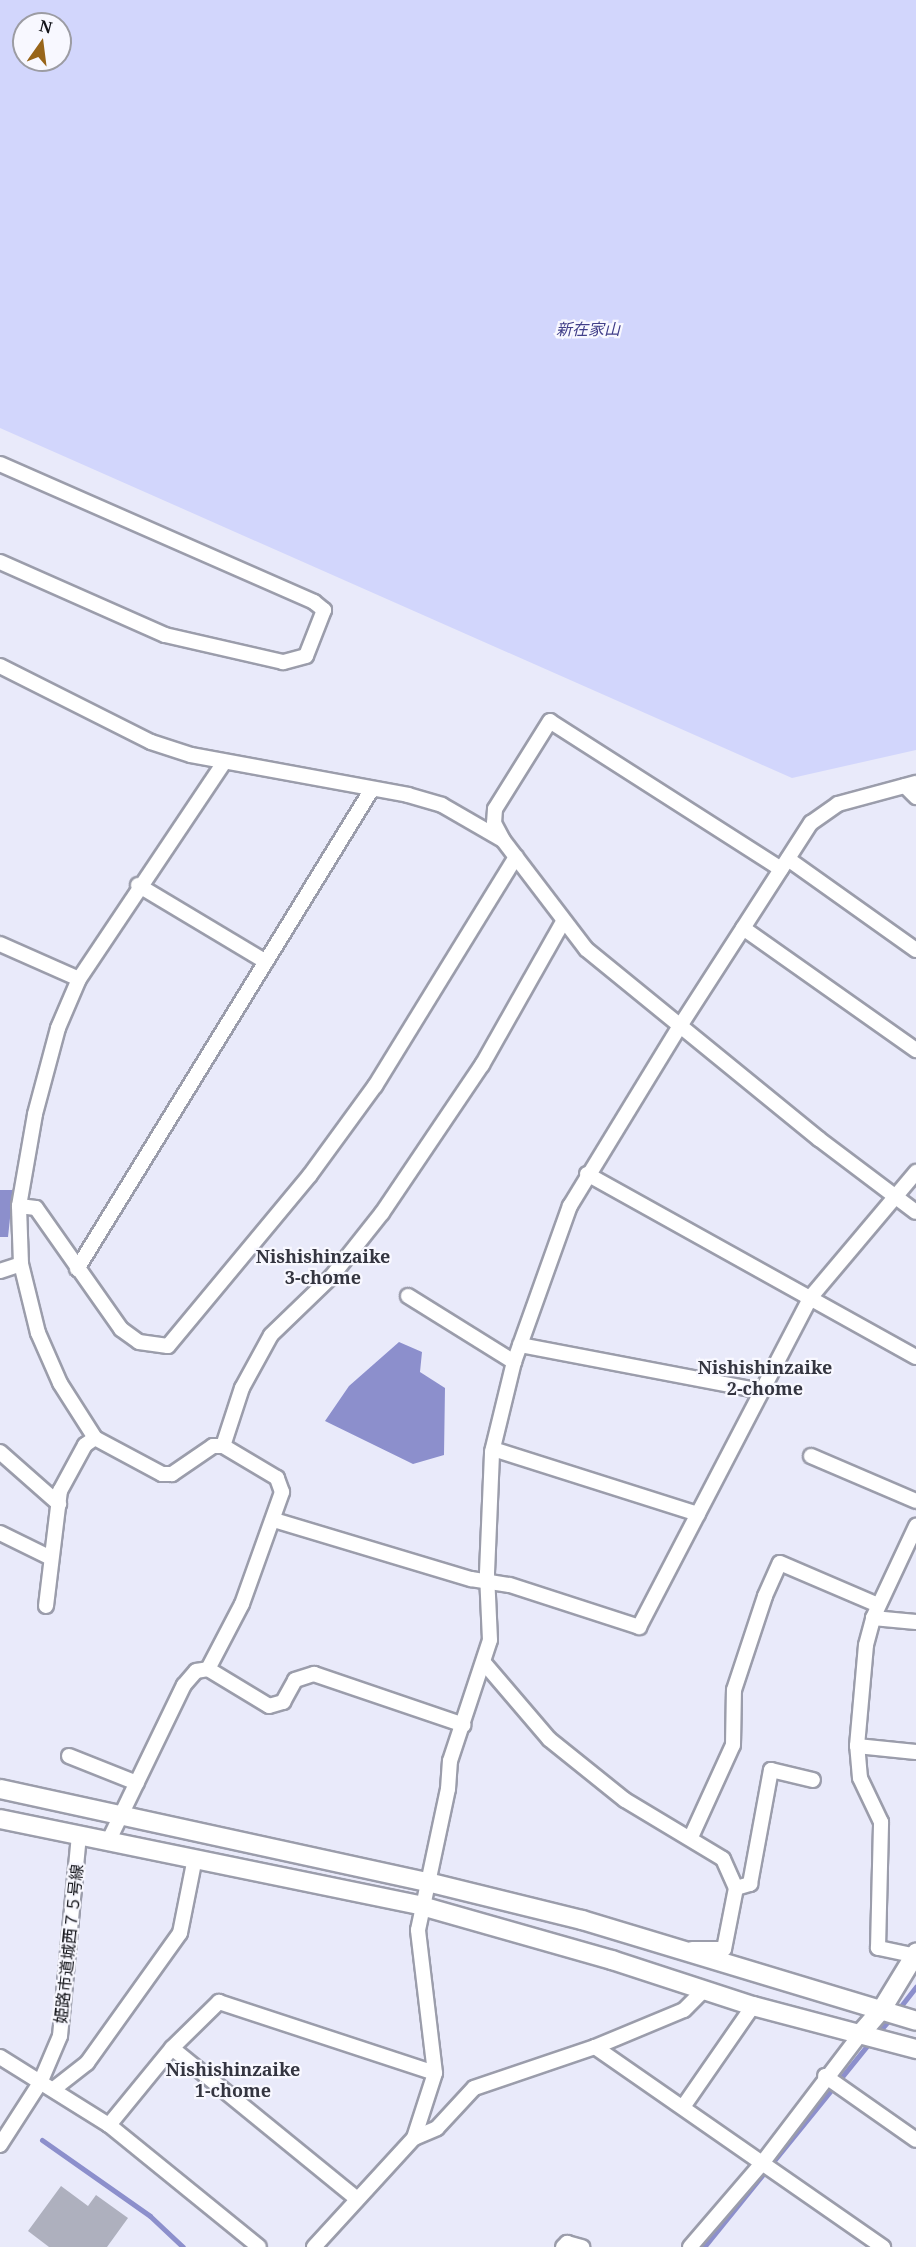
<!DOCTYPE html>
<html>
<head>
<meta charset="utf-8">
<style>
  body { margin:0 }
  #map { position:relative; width:916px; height:2247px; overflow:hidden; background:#e9eafa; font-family:"Noto Serif","Noto Sans JP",serif }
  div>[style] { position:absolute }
  .green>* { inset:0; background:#d2d6fc }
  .water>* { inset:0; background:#8c8fcc }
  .stream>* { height:5px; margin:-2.5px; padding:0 2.5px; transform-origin:2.5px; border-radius:2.5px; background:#8c8fcc }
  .building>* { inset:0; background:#aeb0be }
  .roads { filter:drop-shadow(2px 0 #9b9dab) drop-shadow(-2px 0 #9b9dab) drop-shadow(0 2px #9b9dab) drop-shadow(0 -2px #9b9dab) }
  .minor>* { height:14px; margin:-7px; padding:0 7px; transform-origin:7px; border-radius:7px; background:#fff }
  .tertiary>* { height:18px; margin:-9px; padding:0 9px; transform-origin:9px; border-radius:9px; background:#fff }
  span { translate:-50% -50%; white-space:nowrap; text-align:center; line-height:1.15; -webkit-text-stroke:4.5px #f8f8ff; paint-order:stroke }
  .park-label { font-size:16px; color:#413f89; font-style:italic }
  .street-label { font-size:16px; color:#121318 }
  .neighbourhood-label { font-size:18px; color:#343540; font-weight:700 }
  .north { position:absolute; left:12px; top:12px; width:60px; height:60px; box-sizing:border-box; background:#f8f8ff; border:2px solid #9c9ca3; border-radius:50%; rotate:14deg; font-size:16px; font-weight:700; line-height:24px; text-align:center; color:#121318 }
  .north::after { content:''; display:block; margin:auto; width:21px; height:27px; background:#98651a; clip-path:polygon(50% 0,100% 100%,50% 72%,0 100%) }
</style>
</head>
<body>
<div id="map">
  <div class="green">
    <div style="clip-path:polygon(evenodd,0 0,916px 0,916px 750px,792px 778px,0 428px,0 0,24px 24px,60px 24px,60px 60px,24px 60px,24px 24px)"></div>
  </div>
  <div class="water">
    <div style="clip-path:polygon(0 1190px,13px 1190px,8px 1237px,0 1237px)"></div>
    <div style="clip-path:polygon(399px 1342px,422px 1352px,420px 1372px,445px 1388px,444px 1455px,413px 1464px,325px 1421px,349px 1386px)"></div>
  </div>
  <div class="stream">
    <div style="left:897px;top:2011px;width:31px;rotate:-52deg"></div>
    <div style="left:877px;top:2034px;width:21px;rotate:-49deg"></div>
    <div style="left:42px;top:2140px;width:132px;rotate:35.1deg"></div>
    <div style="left:150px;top:2216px;width:45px;rotate:43.2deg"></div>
    <div style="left:704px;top:2247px;width:265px;rotate:-51deg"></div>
  </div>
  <div class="building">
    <div style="clip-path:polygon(61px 2186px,88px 2206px,96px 2195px,128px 2218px,107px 2247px,49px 2247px,28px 2231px)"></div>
  </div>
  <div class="roads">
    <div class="minor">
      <div style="left:0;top:464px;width:343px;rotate:23.7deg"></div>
      <div style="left:314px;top:602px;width:13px;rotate:39deg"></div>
      <div style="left:324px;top:610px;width:49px;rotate:111.4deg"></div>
      <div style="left:306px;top:656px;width:24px;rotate:165deg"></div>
      <div style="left:283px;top:662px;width:121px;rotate:-167.1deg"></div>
      <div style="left:165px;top:635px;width:180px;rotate:-156.1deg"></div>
      <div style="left:0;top:666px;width:169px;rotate:26.7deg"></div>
      <div style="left:151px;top:742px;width:42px;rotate:18deg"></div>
      <div style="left:191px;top:755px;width:221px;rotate:10.4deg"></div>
      <div style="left:408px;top:795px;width:35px;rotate:16deg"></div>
      <div style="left:442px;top:805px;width:68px;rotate:30deg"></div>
      <div style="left:905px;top:786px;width:16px;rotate:45deg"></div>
      <div style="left:788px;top:859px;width:157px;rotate:35.4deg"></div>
      <div style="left:781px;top:869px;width:274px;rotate:-147.4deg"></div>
      <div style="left:550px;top:721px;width:104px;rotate:122deg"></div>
      <div style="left:495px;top:809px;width:14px;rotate:94deg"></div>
      <div style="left:494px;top:823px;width:19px;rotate:62deg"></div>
      <div style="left:503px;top:840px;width:137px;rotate:52.7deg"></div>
      <div style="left:586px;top:949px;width:301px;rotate:39.2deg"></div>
      <div style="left:819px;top:1139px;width:121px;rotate:37deg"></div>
      <div style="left:138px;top:885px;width:149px;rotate:31deg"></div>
      <div style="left:743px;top:928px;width:212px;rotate:35.2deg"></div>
      <div style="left:0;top:944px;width:86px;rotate:23.9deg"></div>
      <div style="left:587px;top:1174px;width:376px;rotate:29.1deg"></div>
      <div style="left:19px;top:1206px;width:17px;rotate:7deg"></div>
      <div style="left:36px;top:1208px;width:148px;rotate:54.9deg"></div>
      <div style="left:121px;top:1329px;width:22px;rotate:36deg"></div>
      <div style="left:139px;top:1342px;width:29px;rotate:8deg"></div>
      <div style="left:168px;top:1346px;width:222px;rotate:-50.3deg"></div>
      <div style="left:310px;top:1175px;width:110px;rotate:-53.9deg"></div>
      <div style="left:375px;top:1086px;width:269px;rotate:-58.4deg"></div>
      <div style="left:77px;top:1269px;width:563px;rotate:-58.43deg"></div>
      <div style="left:0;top:1271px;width:22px;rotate:-18deg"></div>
      <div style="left:408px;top:1296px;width:125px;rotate:31.9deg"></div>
      <div style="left:520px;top:1345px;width:246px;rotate:10.8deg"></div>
      <div style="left:223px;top:1446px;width:61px;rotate:-71.9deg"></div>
      <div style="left:242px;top:1388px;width:60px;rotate:-61.3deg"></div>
      <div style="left:271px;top:1335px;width:85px;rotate:-44deg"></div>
      <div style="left:332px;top:1276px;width:80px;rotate:-51.6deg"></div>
      <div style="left:382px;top:1213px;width:179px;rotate:-56deg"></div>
      <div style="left:482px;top:1065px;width:164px;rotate:-60.5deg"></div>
      <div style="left:493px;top:1449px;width:215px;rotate:17.6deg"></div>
      <div style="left:0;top:1452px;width:79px;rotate:41.4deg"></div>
      <div style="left:811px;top:1456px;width:114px;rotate:23.2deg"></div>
      <div style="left:274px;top:1520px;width:206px;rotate:16.7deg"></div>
      <div style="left:471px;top:1579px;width:39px;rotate:9deg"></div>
      <div style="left:510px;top:1585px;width:136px;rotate:18deg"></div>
      <div style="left:639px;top:1627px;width:371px;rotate:-62.5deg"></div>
      <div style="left:810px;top:1298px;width:165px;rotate:-49.9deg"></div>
      <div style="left:0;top:1533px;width:55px;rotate:26.1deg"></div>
      <div style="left:46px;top:1606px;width:116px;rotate:-83.1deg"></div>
      <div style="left:60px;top:1491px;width:52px;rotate:-61.5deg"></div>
      <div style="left:85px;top:1445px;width:12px;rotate:-35deg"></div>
      <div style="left:873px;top:1618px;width:43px;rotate:5.3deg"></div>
      <div style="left:485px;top:1664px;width:99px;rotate:49.5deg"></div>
      <div style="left:549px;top:1739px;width:97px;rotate:38.8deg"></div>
      <div style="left:625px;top:1800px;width:114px;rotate:31deg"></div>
      <div style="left:723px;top:1859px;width:32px;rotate:66deg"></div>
      <div style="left:736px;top:1888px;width:62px;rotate:101.1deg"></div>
      <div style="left:724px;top:1949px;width:32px;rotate:180deg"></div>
      <div style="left:208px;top:1669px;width:71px;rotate:31.2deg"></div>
      <div style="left:269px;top:1706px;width:15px;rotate:-16deg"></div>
      <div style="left:283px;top:1702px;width:25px;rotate:-61deg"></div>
      <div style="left:295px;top:1680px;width:20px;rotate:-18deg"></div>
      <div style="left:314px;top:1674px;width:158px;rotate:18.8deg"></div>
      <div style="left:857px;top:1746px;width:59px;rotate:5.8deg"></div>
      <div style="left:69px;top:1756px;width:73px;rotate:21.7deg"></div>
      <div style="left:691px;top:1837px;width:101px;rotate:-65.5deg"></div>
      <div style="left:733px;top:1745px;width:55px;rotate:-89deg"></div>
      <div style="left:734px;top:1690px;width:99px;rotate:-71.7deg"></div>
      <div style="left:765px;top:1596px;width:36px;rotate:-66deg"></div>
      <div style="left:780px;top:1563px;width:107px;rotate:23.2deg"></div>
      <div style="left:109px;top:1840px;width:172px;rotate:-64.2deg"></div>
      <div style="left:184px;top:1685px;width:18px;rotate:-49deg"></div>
      <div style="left:196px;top:1671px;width:12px;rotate:-9deg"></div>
      <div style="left:208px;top:1669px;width:73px;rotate:-62.4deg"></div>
      <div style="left:242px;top:1604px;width:119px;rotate:-70.3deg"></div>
      <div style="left:282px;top:1492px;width:15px;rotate:-110deg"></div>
      <div style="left:277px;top:1478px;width:63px;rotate:-149.3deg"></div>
      <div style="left:223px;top:1446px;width:10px;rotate:180deg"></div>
      <div style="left:213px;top:1446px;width:50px;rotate:145.7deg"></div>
      <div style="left:172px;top:1474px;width:10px;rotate:180deg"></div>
      <div style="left:162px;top:1474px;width:76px;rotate:-151.8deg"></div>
      <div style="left:95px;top:1438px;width:65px;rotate:-122.5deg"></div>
      <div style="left:60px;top:1383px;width:55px;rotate:-113.7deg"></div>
      <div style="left:38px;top:1333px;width:71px;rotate:-103.8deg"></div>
      <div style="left:21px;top:1264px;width:58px;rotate:-92deg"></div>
      <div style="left:19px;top:1206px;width:93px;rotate:-80.1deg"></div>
      <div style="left:35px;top:1114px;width:89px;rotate:-75deg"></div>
      <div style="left:58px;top:1028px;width:53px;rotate:-66.8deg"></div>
      <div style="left:79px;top:979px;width:261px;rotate:-56.2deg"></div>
      <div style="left:736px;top:1888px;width:15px;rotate:-16deg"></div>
      <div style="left:750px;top:1884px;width:116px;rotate:-79.6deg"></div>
      <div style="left:771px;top:1770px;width:43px;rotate:13.4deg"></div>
      <div style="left:912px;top:1955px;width:35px;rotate:-168deg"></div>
      <div style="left:878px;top:1948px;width:126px;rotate:-88.6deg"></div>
      <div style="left:881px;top:1822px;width:49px;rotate:-115.5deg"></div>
      <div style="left:860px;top:1778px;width:32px;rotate:-95deg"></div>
      <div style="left:857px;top:1746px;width:101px;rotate:-84.9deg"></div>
      <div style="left:866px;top:1645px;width:28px;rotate:-75deg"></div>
      <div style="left:873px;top:1618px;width:102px;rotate:-64.9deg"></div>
      <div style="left:595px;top:2047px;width:351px;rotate:34.8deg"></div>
      <div style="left:172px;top:2048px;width:239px;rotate:39.2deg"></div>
      <div style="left:0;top:2057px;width:128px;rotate:32deg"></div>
      <div style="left:109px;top:2125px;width:193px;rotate:39.1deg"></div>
      <div style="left:825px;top:2076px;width:111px;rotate:35.1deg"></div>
      <div style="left:55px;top:2088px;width:41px;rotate:-38deg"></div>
      <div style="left:87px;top:2063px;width:160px;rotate:-54.4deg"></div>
      <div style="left:180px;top:1933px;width:76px;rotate:-78.7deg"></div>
      <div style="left:683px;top:2107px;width:123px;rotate:-55.3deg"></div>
      <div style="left:109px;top:2125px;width:99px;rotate:-50.7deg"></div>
      <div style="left:172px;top:2048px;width:66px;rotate:-44.4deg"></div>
      <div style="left:219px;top:2002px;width:227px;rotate:18.2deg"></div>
      <div style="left:414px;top:2138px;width:25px;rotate:-23deg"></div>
      <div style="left:437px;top:2128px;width:54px;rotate:-47.2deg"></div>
      <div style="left:474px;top:2088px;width:128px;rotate:-18.7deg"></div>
      <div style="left:595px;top:2047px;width:96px;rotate:-22.6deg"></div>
      <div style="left:684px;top:2010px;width:27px;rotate:-45deg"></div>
      <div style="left:0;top:2145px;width:74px;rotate:-57.2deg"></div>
      <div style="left:40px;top:2083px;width:51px;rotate:-66.9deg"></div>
      <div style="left:60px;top:2036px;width:203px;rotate:-84.6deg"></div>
      <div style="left:314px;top:2247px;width:148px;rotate:-47.5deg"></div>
      <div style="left:414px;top:2138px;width:68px;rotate:-72.1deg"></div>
      <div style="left:435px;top:2073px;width:144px;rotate:-96.8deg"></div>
      <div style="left:418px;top:1930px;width:144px;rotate:-78deg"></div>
      <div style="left:448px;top:1789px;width:28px;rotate:-86deg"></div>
      <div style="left:450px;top:1761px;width:127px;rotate:-71.7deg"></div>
      <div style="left:490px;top:1640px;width:67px;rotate:-92.6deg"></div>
      <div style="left:487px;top:1573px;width:121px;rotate:-87.6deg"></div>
      <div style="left:492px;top:1452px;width:93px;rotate:-76.3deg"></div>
      <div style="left:514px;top:1362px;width:166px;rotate:-70.3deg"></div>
      <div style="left:570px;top:1206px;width:211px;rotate:-58.6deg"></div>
      <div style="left:680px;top:1026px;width:242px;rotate:-57.2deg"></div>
      <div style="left:811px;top:823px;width:33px;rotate:-35deg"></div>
      <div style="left:838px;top:804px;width:81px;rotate:-15.1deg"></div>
      <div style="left:563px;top:2247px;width:6px;rotate:-45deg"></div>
      <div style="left:567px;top:2243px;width:16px;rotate:15deg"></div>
      <div style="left:690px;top:2247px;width:112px;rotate:-49.3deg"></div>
      <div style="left:763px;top:2162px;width:163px;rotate:-52.7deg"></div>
    </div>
    <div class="tertiary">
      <div style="left:0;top:1789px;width:437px;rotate:12.3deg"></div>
      <div style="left:427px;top:1882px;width:160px;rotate:13.8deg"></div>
      <div style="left:582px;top:1920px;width:349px;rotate:16.8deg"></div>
      <div style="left:0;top:1819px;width:431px;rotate:11.6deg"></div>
      <div style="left:422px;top:1906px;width:198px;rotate:15.9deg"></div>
      <div style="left:612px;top:1960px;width:148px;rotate:18.1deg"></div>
      <div style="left:753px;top:2006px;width:169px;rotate:14.8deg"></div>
      <div style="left:862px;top:2032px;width:30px;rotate:-49deg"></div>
      <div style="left:882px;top:2009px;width:66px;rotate:-58.7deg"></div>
    </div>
  </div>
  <div class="park-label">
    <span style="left:588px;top:329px">新在家山</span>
  </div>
  <div class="street-label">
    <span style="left:69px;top:1944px;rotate:-84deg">姫路市道城西７５号線</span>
  </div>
  <div class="neighbourhood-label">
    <span style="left:323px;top:1267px">Nishishinzaike<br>3-chome</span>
    <span style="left:765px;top:1378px">Nishishinzaike<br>2-chome</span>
    <span style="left:233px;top:2080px">Nishishinzaike<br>1-chome</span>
  </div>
  <div class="north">N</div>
</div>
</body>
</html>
